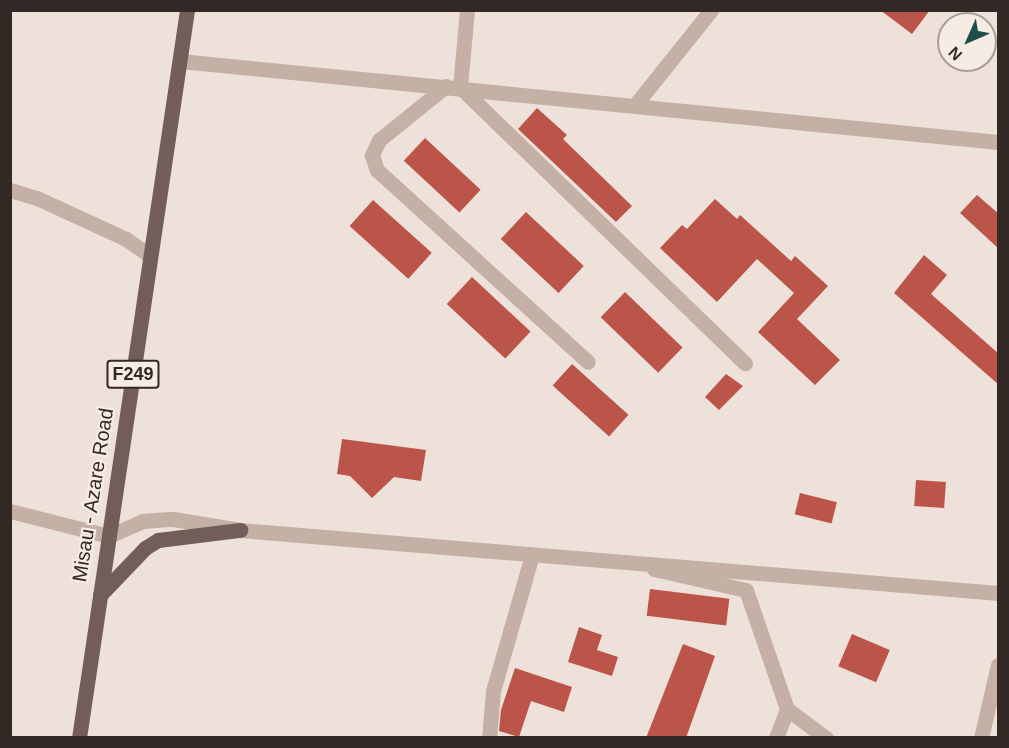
<!DOCTYPE html>
<html>
<head>
<meta charset="utf-8">
<style>
  body { margin:0 }
  #map { position:relative; width:1009px; height:748px; overflow:hidden; background:#eee1d9; font-family:Arial,sans-serif }
  div>[style] { position:absolute }
  .building>* { inset:0; background:#bb554a; transform-origin:0 0 }
  .minor>* { height:15px; margin:-7.5px; padding:0 7.5px; transform-origin:7.5px; border-radius:7.5px; background:#c5b0a6 }
  .tertiary>* { height:15px; margin:-7.5px; padding:0 7.5px; transform-origin:7.5px; border-radius:7.5px; background:#c5b0a6 }
  .primary>* { height:15px; margin:-7.5px; padding:0 7.5px; transform-origin:7.5px; border-radius:7.5px; background:#735d58 }
  span { translate:-50% -50%; white-space:nowrap; text-align:center; line-height:1.15; -webkit-text-stroke:4.5px #f7ece4; paint-order:stroke }
  .shield-label span { padding:2px 4px; background:#f7ece4; border:2px solid; border-radius:4px; -webkit-text-stroke-width:0 }
  .shield-label { font-size:18px; color:#322826; font-weight:700 }
  .street-label { font-size:20px; color:#322826 }
  .frame { position:absolute; inset:0; border:12px solid #322826; pointer-events:none }
  .north { position:absolute; left:937px; top:12px; width:60px; height:60px; box-sizing:border-box; background:#f7ece4; border:2px solid #a89e98; border-radius:50%; rotate:225deg; font-size:16px; font-weight:700; line-height:24px; text-align:center; color:#322826 }
  .north::after { content:''; display:block; margin:auto; width:21px; height:27px; background:#204f4b; clip-path:polygon(50% 0,100% 100%,50% 72%,0 100%) }
</style>
</head>
<body>
<div id="map">
  <div class="building">
    <div style="clip-path:polygon(880px 10px,930px 10px,912px 34px)"></div>
    <div style="clip-path:polygon(537px 108px,567px 135px,563px 139px,632px 206px,616px 222px,518px 129px)"></div>
    <div style="left:425px;top:138px;width:76px;height:31px;rotate:43deg"></div>
    <div style="clip-path:polygon(977px 195px,999px 214px,999px 249px,960px 213px)"></div>
    <div style="clip-path:polygon(715px 199px,737px 219px,740px 215px,791px 261px,795px 256px,828px 286px,797px 319px,840px 360px,815px 385px,758px 332px,794px 293px,757px 259px,717px 302px,660px 248px,682px 225px,687px 229px)"></div>
    <div style="left:373px;top:200px;width:79px;height:35px;rotate:42deg"></div>
    <div style="left:526px;top:212px;width:79px;height:37px;rotate:43deg"></div>
    <div style="clip-path:polygon(924px 255px,947px 275px,931px 294px,999px 354px,999px 385px,894px 293px)"></div>
    <div style="left:472px;top:277px;width:80px;height:37px;rotate:43deg"></div>
    <div style="left:625px;top:292px;width:80px;height:35px;rotate:44deg"></div>
    <div style="left:572px;top:364px;width:76px;height:29px;rotate:42deg"></div>
    <div style="clip-path:polygon(726px 374px,743px 386px,719px 410px,705px 397px)"></div>
    <div style="clip-path:polygon(342px 439px,426px 450px,421px 481px,394px 477px,372px 498px,350px 476px,337px 474px)"></div>
    <div style="left:916px;top:480px;width:30px;height:26px;rotate:4deg"></div>
    <div style="left:800px;top:493px;width:38px;height:22px;rotate:14deg"></div>
    <div style="left:650px;top:589px;width:80px;height:27px;rotate:7deg"></div>
    <div style="clip-path:polygon(579px 627px,602px 635px,597px 650px,618px 657px,612px 676px,568px 662px)"></div>
    <div style="left:852px;top:634px;width:41px;height:35px;rotate:23deg"></div>
    <div style="clip-path:polygon(683px 644px,715px 656px,686px 738px,646px 738px)"></div>
    <div style="clip-path:polygon(515px 668px,572px 687px,564px 712px,531px 701px,519px 737px,499px 731px,501px 710px)"></div>
  </div>
  <div class="minor">
    <div style="left:467px;top:10px;width:77px;rotate:95.2deg"></div>
    <div style="left:460px;top:87px;width:397px;rotate:44.1deg"></div>
    <div style="left:180px;top:61px;width:822px;rotate:5.66deg"></div>
    <div style="left:446px;top:86px;width:86px;rotate:141.1deg"></div>
    <div style="left:379px;top:140px;width:17px;rotate:115deg"></div>
    <div style="left:372px;top:155px;width:16px;rotate:72deg"></div>
    <div style="left:377px;top:170px;width:285px;rotate:42.3deg"></div>
    <div style="left:635px;top:105px;width:122px;rotate:-51.3deg"></div>
    <div style="left:10px;top:190px;width:28px;rotate:17deg"></div>
    <div style="left:37px;top:198px;width:98px;rotate:24.7deg"></div>
    <div style="left:126px;top:239px;width:28px;rotate:35deg"></div>
    <div style="left:10px;top:511px;width:102px;rotate:14.2deg"></div>
    <div style="left:654px;top:569px;width:94px;rotate:12.9deg"></div>
    <div style="left:746px;top:590px;width:126px;rotate:71deg"></div>
    <div style="left:787px;top:709px;width:49px;rotate:36.6deg"></div>
    <div style="left:489px;top:738px;width:47px;rotate:-85.1deg"></div>
    <div style="left:493px;top:691px;width:141px;rotate:-74deg"></div>
    <div style="left:776px;top:738px;width:31px;rotate:-69deg"></div>
    <div style="left:981px;top:738px;width:75px;rotate:-76.9deg"></div>
  </div>
  <div class="tertiary">
    <div style="left:109px;top:536px;width:36px;rotate:-24deg"></div>
    <div style="left:142px;top:521px;width:31px;rotate:-4deg"></div>
    <div style="left:173px;top:519px;width:68px;rotate:9.3deg"></div>
    <div style="left:240px;top:530px;width:761px;rotate:4.75deg"></div>
  </div>
  <div class="primary">
    <div style="left:100px;top:595px;width:65px;rotate:-46.2deg"></div>
    <div style="left:145px;top:548px;width:15px;rotate:-32deg"></div>
    <div style="left:158px;top:540px;width:83px;rotate:-7deg"></div>
    <div style="left:79px;top:738px;width:736px;rotate:-81.56deg"></div>
  </div>
  <div class="shield-label">
    <span style="left:133px;top:374px">F249</span>
  </div>
  <div class="street-label">
    <span style="left:93px;top:495px;rotate:-81deg">Misau - Azare Road</span>
  </div>
  <div class="frame"></div>
  <div class="north">N</div>
</div>
</body>
</html>
